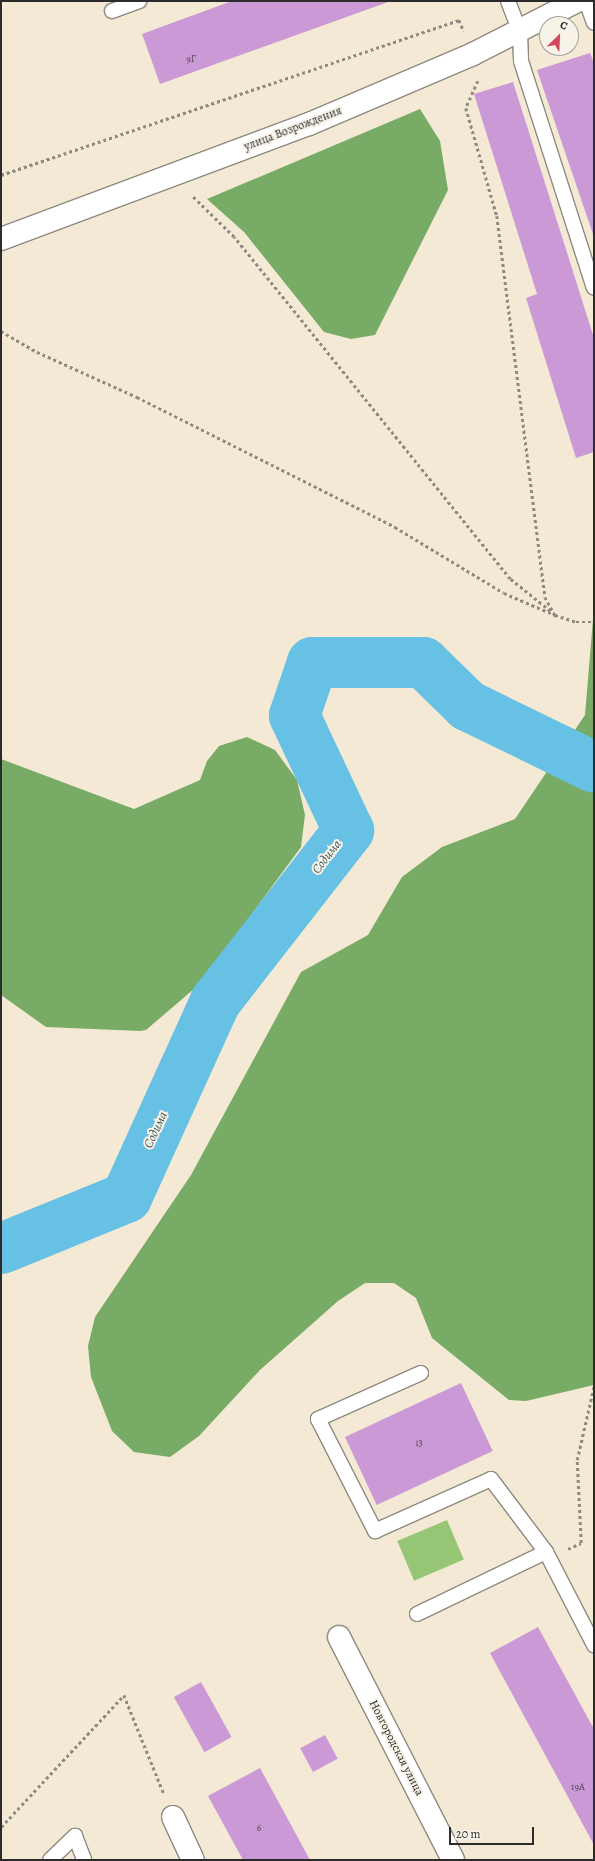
<!DOCTYPE html>
<html>
<head>
<meta charset="utf-8">
<style>
  body { margin:0 }
  #map { position:relative; width:595px; height:1861px; overflow:hidden; background:#f3e9d4; font-family:Alegreya,serif }
  div>[style] { position:absolute }
  .green>* { inset:0; background:#96c675; transform-origin:0 0 }
  .forest>* { inset:0; background:#78ab66 }
  .river>* { height:51px; margin:-25.5px; padding:0 25.5px; transform-origin:25.5px; border-radius:25.5px; background:#66c1e4 }
  .building>* { inset:0; background:#cc99d7; transform-origin:0 0 }
  .path>* { height:2.5px; margin-top:-1.25px; transform-origin:0; background:repeating-linear-gradient(90deg,#8f8a80 0 3px,transparent 0 6px) }
  .roads { filter:drop-shadow(1px 0 #8f8a80) drop-shadow(-1px 0 #8f8a80) drop-shadow(0 1px #8f8a80) drop-shadow(0 -1px #8f8a80) }
  .lane>* { height:14px; margin:-7px; padding:0 7px; transform-origin:7px; border-radius:7px; background:#fff }
  .street>* { height:22px; margin:-11px; padding:0 11px; transform-origin:11px; border-radius:11px; background:#fff }
  span { translate:-50% -50%; white-space:nowrap; text-align:center; line-height:1.15; -webkit-text-stroke:4px #f7f3e8; paint-order:stroke }
  .number-label { font-size:10px; color:#534656 }
  .number-label span { -webkit-text-stroke-width:0 }
  .street-label { font-size:12px; color:#2b2b2b }
  .water-label { font-size:13px; color:#3d5862; font-style:italic }
  .frame { position:absolute; inset:0; border:2px solid #2b2b2b; pointer-events:none }
  .north { position:absolute; left:539px; top:16px; width:40px; height:40px; box-sizing:border-box; background:#f7f3e8; border:1px solid #a5a39c; border-radius:50%; rotate:24deg; font-size:11px; font-weight:700; line-height:16px; text-align:center; color:#2b2b2b }
  .north::after { content:''; display:block; margin:auto; width:14px; height:18px; background:#d1495b; clip-path:polygon(50% 0,100% 100%,50% 72%,0 100%) }
  .scale { position:absolute; left:449px; top:1827px; width:85px; height:18px; box-sizing:border-box; border:2px solid #2b2b2b; border-top:0; padding-left:5px; font-size:12px; line-height:14px; white-space:nowrap; color:#2b2b2b; -webkit-text-stroke:3px #f7f3e8; paint-order:stroke }
</style>
</head>
<body>
<div id="map">
  <div class="green">
    <div style="left:447px;top:1520px;width:43px;height:54px;rotate:67deg"></div>
  </div>
  <div class="forest">
    <div style="clip-path:polygon(420px 109px,440px 141px,448px 190px,375px 335px,351px 339px,324px 332px,244px 232px,207px 199px)"></div>
    <div style="clip-path:polygon(594px 607px,594px 1385px,526px 1401px,509px 1400px,432px 1338px,416px 1298px,394px 1283px,365px 1283px,338px 1301px,260px 1370px,199px 1436px,170px 1457px,134px 1452px,112px 1431px,91px 1377px,88px 1346px,95px 1317px,191px 1175px,301px 972px,368px 935px,402px 877px,442px 847px,515px 819px,585px 715px)"></div>
    <div style="clip-path:polygon(247px 737px,275px 750px,297px 780px,305px 815px,301px 847px,202px 982px,146px 1030px,140px 1031px,46px 1027px,1px 995px,1px 759px,134px 809px,200px 780px,207px 761px,219px 746px)"></div>
  </div>
  <div class="river">
    <div style="left:1px;top:1248px;width:135px;rotate:-22.2deg"></div>
    <div style="left:126px;top:1197px;width:215px;rotate:-65.6deg"></div>
    <div style="left:215px;top:1001px;width:217px;rotate:-52.1deg"></div>
    <div style="left:348px;top:830px;width:127px;rotate:-115.2deg"></div>
    <div style="left:294px;top:715px;width:56px;rotate:-71.2deg"></div>
    <div style="left:312px;top:662px;width:111px"></div>
    <div style="left:423px;top:662px;width:62px;rotate:44.3deg"></div>
    <div style="left:467px;top:705px;width:141px;rotate:26deg"></div>
  </div>
  <div class="building">
    <div style="clip-path:polygon(232px 1px,391px 1px,160px 84px,142px 34px)"></div>
    <div style="clip-path:polygon(590px 53px,594px 63px,594px 237px,537px 70px)"></div>
    <div style="clip-path:polygon(513px 82px,594px 338px,594px 452px,576px 458px,526px 298px,537px 294px,474px 94px)"></div>
    <div style="left:461px;top:1383px;width:75px;height:128px;rotate:65deg"></div>
    <div style="clip-path:polygon(538px 1627px,594px 1729px,594px 1845px,490px 1653px)"></div>
    <div style="left:201px;top:1682px;width:63px;height:31px;rotate:61deg"></div>
    <div style="left:325px;top:1735px;width:27px;height:28px;rotate:62deg"></div>
    <div style="clip-path:polygon(260px 1768px,310px 1860px,243px 1860px,208px 1796px)"></div>
  </div>
  <div class="path">
    <div style="left:478px;top:81px;width:30px;rotate:114deg"></div>
    <div style="left:466px;top:108px;width:112px;rotate:74deg"></div>
    <div style="left:497px;top:216px;width:384px;rotate:82.8deg"></div>
    <div style="left:545px;top:597px;width:21px;rotate:61deg"></div>
    <div style="left:555px;top:615px;width:22px;rotate:18deg"></div>
    <div style="left:576px;top:622px;width:18px"></div>
    <div style="left:1px;top:175px;width:484px;rotate:-18.7deg"></div>
    <div style="left:459px;top:20px;width:12px;rotate:66deg"></div>
    <div style="left:1px;top:331px;width:42px;rotate:30.3deg"></div>
    <div style="left:37px;top:352px;width:110px;rotate:24.2deg"></div>
    <div style="left:137px;top:397px;width:289px;rotate:26.7deg"></div>
    <div style="left:395px;top:527px;width:127px;rotate:31.2deg"></div>
    <div style="left:504px;top:593px;width:56px;rotate:23.3deg"></div>
    <div style="left:555px;top:615px;width:58px;rotate:-141.3deg"></div>
    <div style="left:510px;top:579px;width:439px;rotate:-128.9deg"></div>
    <div style="left:234px;top:237px;width:59px;rotate:-135.7deg"></div>
    <div style="left:568px;top:1549px;width:14px;rotate:-25deg"></div>
    <div style="left:581px;top:1543px;width:83px;rotate:-92.8deg"></div>
    <div style="left:577px;top:1460px;width:76px;rotate:-77.1deg"></div>
    <div style="left:1px;top:1827px;width:180px;rotate:-47deg"></div>
    <div style="left:124px;top:1695px;width:107px;rotate:68deg"></div>
  </div>
  <div class="roads">
    <div class="lane">
      <div style="left:508px;top:1px;width:33px;rotate:69deg"></div>
      <div style="left:520px;top:32px;width:29px;rotate:88deg"></div>
      <div style="left:521px;top:61px;width:238px;rotate:72.2deg"></div>
      <div style="left:586px;top:1px;width:23px;rotate:70deg"></div>
      <div style="left:112px;top:11px;width:29px;rotate:-20deg"></div>
      <div style="left:421px;top:1373px;width:113px;rotate:155.9deg"></div>
      <div style="left:318px;top:1419px;width:126px;rotate:63deg"></div>
      <div style="left:375px;top:1531px;width:127px;rotate:-24.1deg"></div>
      <div style="left:491px;top:1479px;width:91px;rotate:53deg"></div>
      <div style="left:546px;top:1552px;width:105px;rotate:62.7deg"></div>
      <div style="left:417px;top:1614px;width:143px;rotate:-25.7deg"></div>
      <div style="left:50px;top:1860px;width:35px;rotate:-44deg"></div>
      <div style="left:75px;top:1836px;width:26px;rotate:69deg"></div>
    </div>
    <div class="street">
      <div style="left:1px;top:239px;width:329px;rotate:-20.5deg"></div>
      <div style="left:309px;top:124px;width:178px;rotate:-23.1deg"></div>
      <div style="left:473px;top:54px;width:117px;rotate:-27deg"></div>
      <div style="left:339px;top:1637px;width:250px;rotate:62.9deg"></div>
      <div style="left:173px;top:1817px;width:47px;rotate:65.1deg"></div>
    </div>
  </div>
  <div class="number-label">
    <span style="left:191px;top:59px">9Г</span>
    <span style="left:419px;top:1443px">13</span>
    <span style="left:578px;top:1787px">19А</span>
    <span style="left:259px;top:1828px">6</span>
  </div>
  <div class="street-label">
    <span style="left:293px;top:129px;rotate:-21deg">улица Возрождения</span>
    <span style="left:396px;top:1748px;rotate:63deg">Новгородская улица</span>
  </div>
  <div class="water-label">
    <span style="left:327px;top:857px;rotate:-52deg">Содима</span>
    <span style="left:156px;top:1130px;rotate:-65deg">Содима</span>
  </div>
  <div class="frame"></div>
  <div class="north">С</div>
  <div class="scale">20 m</div>
</div>
</body>
</html>
